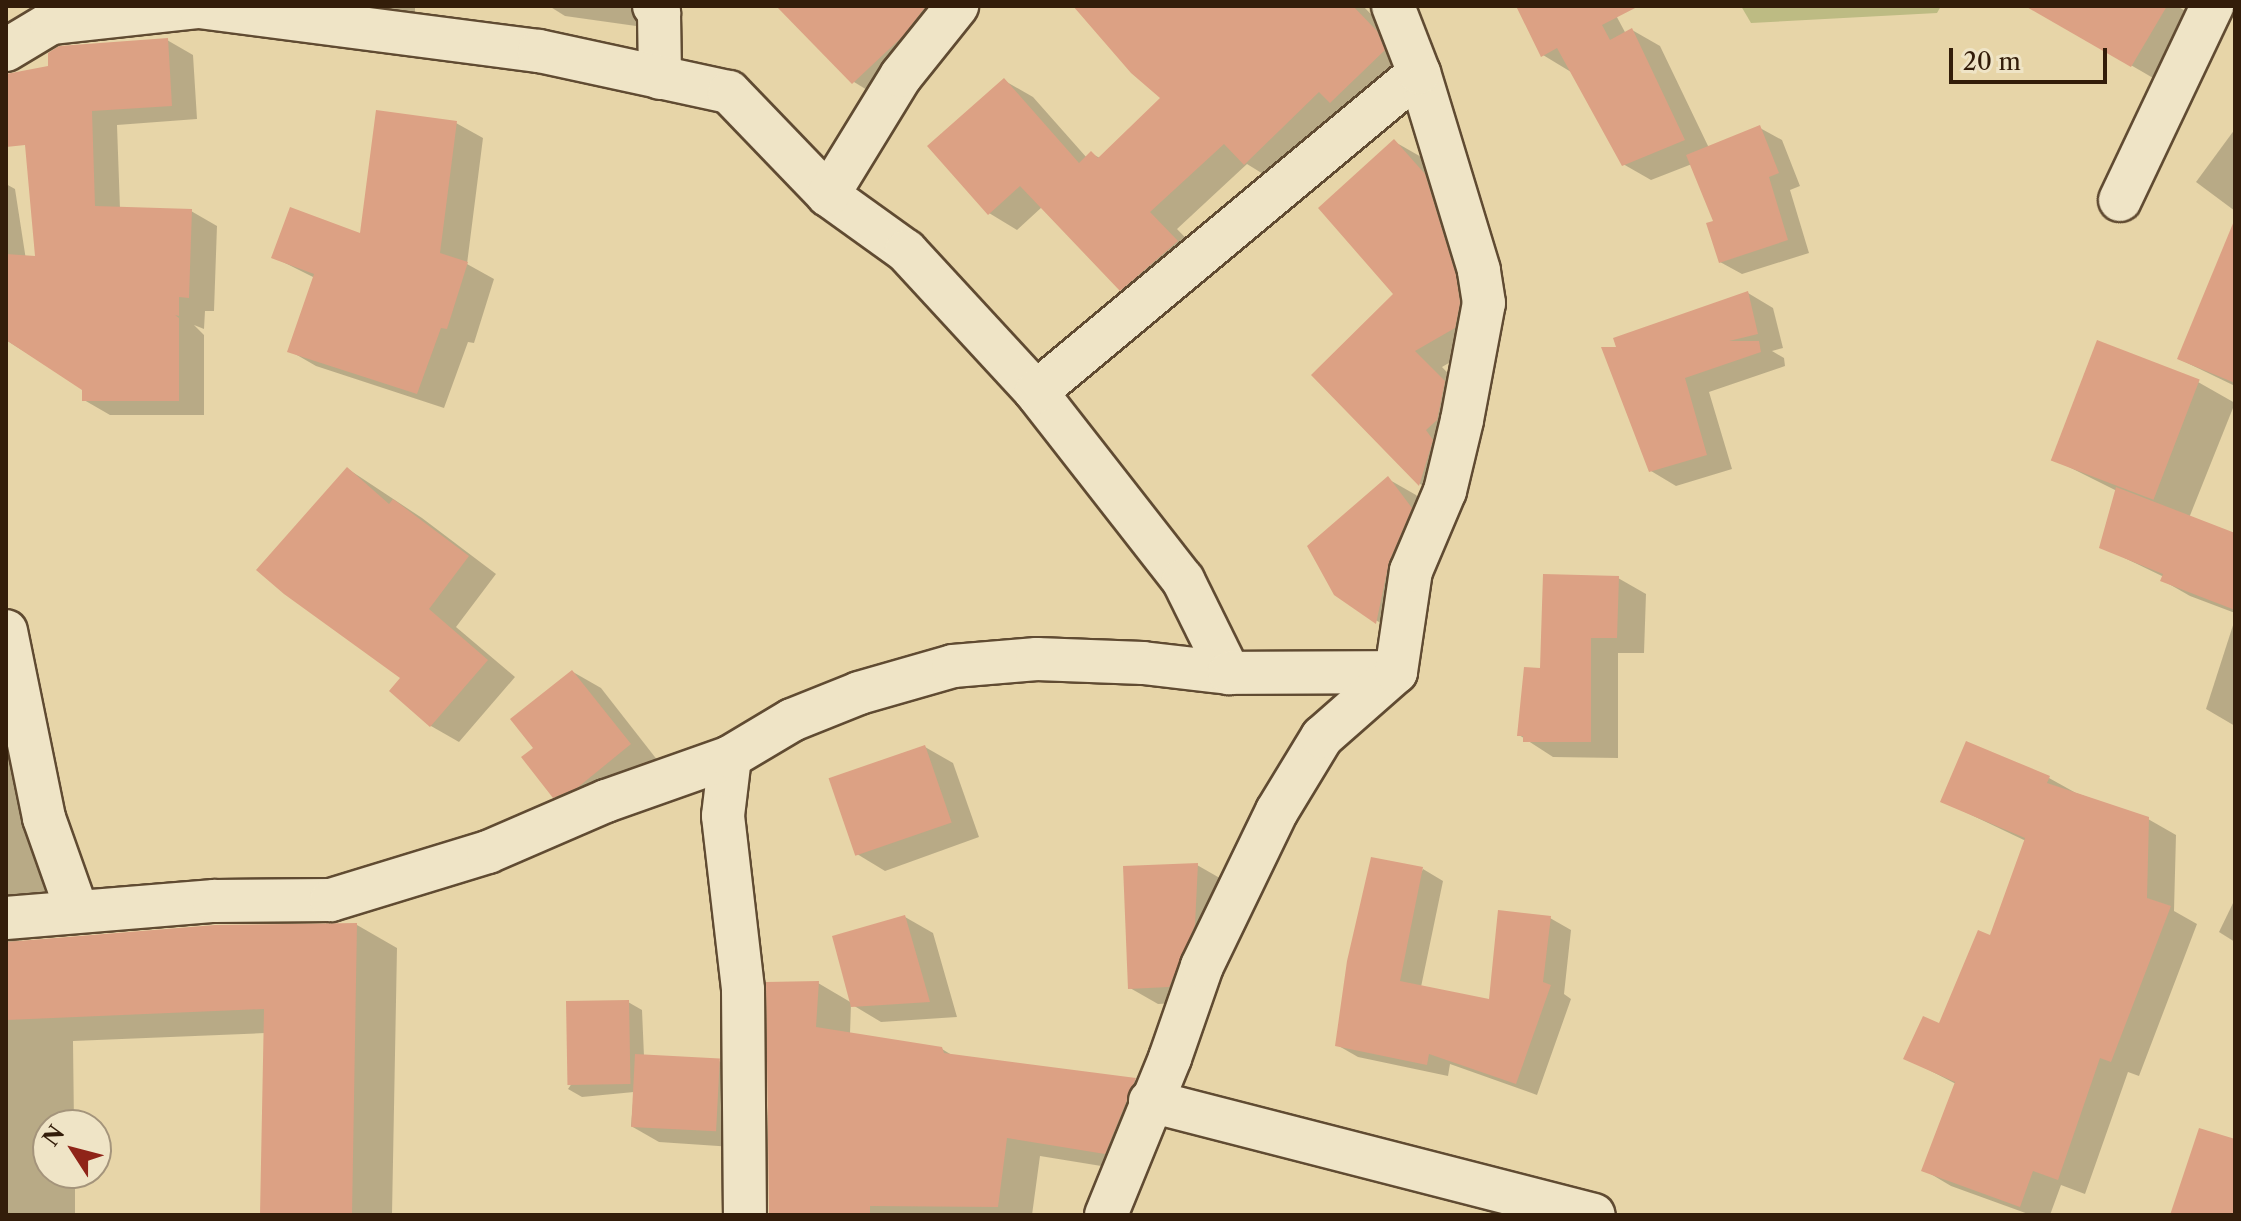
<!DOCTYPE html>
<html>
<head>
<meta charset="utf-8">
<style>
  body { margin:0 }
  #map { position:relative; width:2241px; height:1221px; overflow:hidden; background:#e7d5a8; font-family:"Libre Caslon Text",serif }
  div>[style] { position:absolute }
  .green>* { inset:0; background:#bdbb83 }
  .shadow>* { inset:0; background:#0003; transform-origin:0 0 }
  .building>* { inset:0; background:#dca184; transform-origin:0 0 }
  .roads { filter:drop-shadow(2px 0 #604b32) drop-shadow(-2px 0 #604b32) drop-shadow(0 2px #604b32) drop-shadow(0 -2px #604b32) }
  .minor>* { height:42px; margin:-21px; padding:0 21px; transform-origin:21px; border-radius:21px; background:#efe4c6 }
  span { translate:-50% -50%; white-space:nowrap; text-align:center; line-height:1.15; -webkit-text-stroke:6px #efe4c6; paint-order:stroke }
  .frame { position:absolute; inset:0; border:8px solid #331d0a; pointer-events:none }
  .north { position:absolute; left:32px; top:1109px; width:80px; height:80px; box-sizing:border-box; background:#efe4c6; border:2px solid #a4947b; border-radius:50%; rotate:306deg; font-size:22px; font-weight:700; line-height:32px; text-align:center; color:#331d0a }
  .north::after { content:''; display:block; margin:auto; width:28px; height:36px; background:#8f2418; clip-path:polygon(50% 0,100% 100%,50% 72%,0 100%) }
  .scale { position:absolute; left:1949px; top:48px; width:158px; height:36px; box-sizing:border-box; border:4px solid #331d0a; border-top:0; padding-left:10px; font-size:24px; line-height:28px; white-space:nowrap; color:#331d0a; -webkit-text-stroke:6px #efe4c6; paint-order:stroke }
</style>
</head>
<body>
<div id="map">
  <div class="green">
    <div style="clip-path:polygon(1741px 6px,1941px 6px,1937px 13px,1751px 23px)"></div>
  </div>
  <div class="shadow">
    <div style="left:309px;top:6px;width:106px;height:6px"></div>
    <div style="clip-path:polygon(549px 6px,639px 6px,636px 26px,565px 16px)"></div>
    <div style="clip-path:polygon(800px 6px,967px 6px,882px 99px,854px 82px)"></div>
    <div style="clip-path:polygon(1076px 6px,1363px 6px,1405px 49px,1412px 67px,1273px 180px,1247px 164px,1177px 229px,1205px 258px,1149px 305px,1121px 289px,1042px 207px,1017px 230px,989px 213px,1005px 81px,1033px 97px,1087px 158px,1092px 154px,1100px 158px,1163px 98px)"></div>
    <div style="clip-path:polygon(1518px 6px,1611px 6px,1626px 34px,1632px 30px,1660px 46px,1709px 148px,1760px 128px,1782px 140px,1800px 186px,1790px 190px,1809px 253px,1742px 274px,1720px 262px,1715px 222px,1692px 164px,1651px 180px,1623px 164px,1571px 72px,1543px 55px)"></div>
    <div style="clip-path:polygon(2071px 6px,2177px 6px,2197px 18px,2160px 82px,2060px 24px)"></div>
    <div style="clip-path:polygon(167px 40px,193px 55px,197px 119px,117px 125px,120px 209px,191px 211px,217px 226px,214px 311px,205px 311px,204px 329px,194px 325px,204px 335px,204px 415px,110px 415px,84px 400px,84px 389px,6px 340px,6px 184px,15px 189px,33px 305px,50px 54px)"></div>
    <div style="clip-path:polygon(456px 123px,483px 138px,467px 264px,494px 279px,474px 343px,468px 342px,444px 408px,316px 366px,290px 351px,315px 278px,273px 257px,361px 236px)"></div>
    <div style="clip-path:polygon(2235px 129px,2235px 211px,2196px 182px)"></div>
    <div style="clip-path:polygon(1395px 142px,1423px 158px,1452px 192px,1483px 343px,1442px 367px,1472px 399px,1447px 500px,1420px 484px,1313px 375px,1396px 294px)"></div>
    <div style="clip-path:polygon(1748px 293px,1773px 308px,1783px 348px,1772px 351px,1784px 358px,1785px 366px,1709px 392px,1732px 469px,1676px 486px,1651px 471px,1619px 349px)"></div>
    <div style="clip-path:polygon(2235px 303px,2235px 386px,2179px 359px)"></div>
    <div style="clip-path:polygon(2198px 382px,2235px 403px,2189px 518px,2235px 536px,2235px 613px,2190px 596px,2162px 580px,2164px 577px,2102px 547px,2117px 491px,2053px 459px)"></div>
    <div style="clip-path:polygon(348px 469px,422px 518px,496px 574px,456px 627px,515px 677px,459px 742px,431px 726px,403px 678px)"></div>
    <div style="clip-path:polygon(1388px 479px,1416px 495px,1439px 526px,1404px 638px,1335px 594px)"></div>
    <div style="clip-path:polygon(1618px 578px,1646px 594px,1644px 653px,1618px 653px,1618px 758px,1553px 757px,1519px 735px,1542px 670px)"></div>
    <div style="clip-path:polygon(2235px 619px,2235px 726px,2206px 709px)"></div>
    <div style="clip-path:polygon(573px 672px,601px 688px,658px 761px,582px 813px,554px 796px)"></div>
    <div style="clip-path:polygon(6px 692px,59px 915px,24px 930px,22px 943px,357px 925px,397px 948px,392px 1215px,265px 1215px,265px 1033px,73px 1041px,74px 1125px,48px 1125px,48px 1173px,75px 1173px,75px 1215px,6px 1215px)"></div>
    <div style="clip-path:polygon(925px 747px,953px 763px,979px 837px,885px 871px,857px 854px)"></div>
    <div style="clip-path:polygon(2049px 778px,2076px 793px,2148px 819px,2176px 835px,2174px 911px,2197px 924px,2139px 1076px,2128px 1072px,2085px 1194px,2061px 1185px,2050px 1215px,2031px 1215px,1951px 1186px,1924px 1170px,1956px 1084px,1906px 1058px,1940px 1026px,1992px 938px,2026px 841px,1942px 801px)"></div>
    <div style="clip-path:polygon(1197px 865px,1225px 881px,1198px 1002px,1158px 1004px,1130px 988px)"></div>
    <div style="clip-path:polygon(1423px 869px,1443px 881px,1421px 987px,1490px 1002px,1550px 918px,1571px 930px,1564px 994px,1571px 999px,1537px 1095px,1450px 1064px,1448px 1076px,1358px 1057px,1337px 1045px)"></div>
    <div style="clip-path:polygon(2235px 899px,2235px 942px,2219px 932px)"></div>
    <div style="clip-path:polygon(905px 917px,933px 933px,957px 1017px,881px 1022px,851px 1004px,850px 1034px,942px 1049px,955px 1057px,1135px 1080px,1168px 1099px,1138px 1172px,1040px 1156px,1032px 1215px,771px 1215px,818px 983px,852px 1003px)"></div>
    <div style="clip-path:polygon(628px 1002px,642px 1010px,644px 1056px,719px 1061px,747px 1077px,748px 1148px,659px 1142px,631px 1126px,634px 1092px,582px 1097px,568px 1089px)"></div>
  </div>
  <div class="building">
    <div style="clip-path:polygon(776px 6px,926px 6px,903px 36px,852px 84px)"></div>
    <div style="clip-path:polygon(1073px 6px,1353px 6px,1377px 31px,1385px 50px,1330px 103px,1319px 92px,1244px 165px,1224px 144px,1150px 212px,1178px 241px,1120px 291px,1020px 186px,988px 215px,927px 146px,1004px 78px,1079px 163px,1091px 151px,1098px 158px,1160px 98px,1131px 73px)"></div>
    <div style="clip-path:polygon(1516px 6px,1639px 6px,1602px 25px,1610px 40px,1632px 28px,1685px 140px,1622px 166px,1557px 48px,1541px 57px)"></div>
    <div style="clip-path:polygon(2025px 6px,2167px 6px,2131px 67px)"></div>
    <div style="clip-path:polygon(168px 38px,172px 106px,92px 111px,95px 206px,192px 209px,189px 298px,179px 297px,179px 316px,175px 315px,179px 318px,179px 401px,82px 401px,82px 390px,6px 340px,6px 254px,35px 256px,25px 145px,6px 147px,6px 74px,48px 66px,48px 53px,59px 46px)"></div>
    <div style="clip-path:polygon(376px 110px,457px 121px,440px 253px,468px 262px,447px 329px,441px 328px,417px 394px,287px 352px,314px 274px,271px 258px,290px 207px,360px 233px)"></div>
    <div style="clip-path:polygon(1760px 125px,1779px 173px,1769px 177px,1788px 240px,1719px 263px,1706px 223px,1713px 221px,1686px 155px)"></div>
    <div style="clip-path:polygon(1394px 139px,1425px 174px,1456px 275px,1460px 303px,1455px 328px,1415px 351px,1445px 381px,1437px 420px,1426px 430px,1433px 440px,1419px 486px,1311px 375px,1393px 294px,1318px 208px)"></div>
    <div style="clip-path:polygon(2234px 221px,2235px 221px,2235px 383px,2177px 359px)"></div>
    <div style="clip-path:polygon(1748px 291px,1758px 334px,1729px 341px,1759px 341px,1761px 352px,1685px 378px,1707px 455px,1649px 472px,1601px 347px,1616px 347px,1613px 338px)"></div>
    <div style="left:2097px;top:340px;width:110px;height:129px;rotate:21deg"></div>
    <div style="clip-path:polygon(347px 467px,389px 504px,393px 499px,469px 556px,429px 609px,488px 660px,430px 727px,389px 691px,400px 678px,284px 594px,256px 570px)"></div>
    <div style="clip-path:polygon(1388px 476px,1412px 508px,1389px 562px,1376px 624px,1334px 595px,1307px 546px)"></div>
    <div style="clip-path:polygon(2116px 487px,2235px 533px,2235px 610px,2160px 581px,2163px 574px,2099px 548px)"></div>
    <div style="clip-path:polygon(1543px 574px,1619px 576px,1617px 638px,1591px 638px,1591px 742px,1523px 742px,1523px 736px,1517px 736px,1524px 667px,1540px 668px)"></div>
    <div style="clip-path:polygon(572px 670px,631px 744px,577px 788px,553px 798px,521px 757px,533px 748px,510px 719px)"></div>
    <div style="clip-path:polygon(1966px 741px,2050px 776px,2047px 783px,2149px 817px,2147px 898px,2171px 906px,2111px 1062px,2100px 1058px,2058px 1180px,2033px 1171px,2020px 1207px,1921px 1171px,1955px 1082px,1903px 1059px,1923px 1016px,1939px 1023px,1978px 930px,1990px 935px,2025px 838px,1940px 802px)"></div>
    <div style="left:925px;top:745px;width:82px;height:102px;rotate:71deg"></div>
    <div style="clip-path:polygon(1371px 857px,1423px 867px,1400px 981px,1489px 999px,1498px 910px,1551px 916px,1543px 982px,1551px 985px,1516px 1084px,1429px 1054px,1427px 1065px,1335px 1046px,1347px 961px)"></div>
    <div style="clip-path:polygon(1198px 863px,1195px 925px,1169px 987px,1128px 989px,1123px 866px)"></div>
    <div style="clip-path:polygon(905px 915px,930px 1002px,851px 1007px,832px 936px)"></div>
    <div style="clip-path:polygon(357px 923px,352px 1215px,260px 1215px,264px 1009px,6px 1020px,6px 942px,215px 925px)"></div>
    <div style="clip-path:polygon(819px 981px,816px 1027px,942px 1047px,944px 1053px,1136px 1078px,1105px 1154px,1007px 1138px,998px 1207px,870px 1206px,870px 1215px,769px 1215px,766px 982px)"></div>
    <div style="left:629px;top:1000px;width:84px;height:63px;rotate:89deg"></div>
    <div style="left:635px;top:1054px;width:85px;height:73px;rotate:3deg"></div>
    <div style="clip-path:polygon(2199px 1128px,2235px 1139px,2235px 1215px,2170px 1215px)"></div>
  </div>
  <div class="roads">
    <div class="minor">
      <div style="left:654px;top:6px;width:9px;rotate:54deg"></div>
      <div style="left:659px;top:13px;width:65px;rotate:89.1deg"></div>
      <div style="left:6px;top:50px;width:52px;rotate:-31deg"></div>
      <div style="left:51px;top:23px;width:149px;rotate:-6.2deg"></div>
      <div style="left:199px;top:7px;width:343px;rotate:7.4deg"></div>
      <div style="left:539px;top:51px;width:194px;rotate:12.2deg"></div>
      <div style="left:729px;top:92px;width:143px;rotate:46.1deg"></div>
      <div style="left:828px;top:195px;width:96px;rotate:35.7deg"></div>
      <div style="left:906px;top:251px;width:192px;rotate:47.3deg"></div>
      <div style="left:1036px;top:392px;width:239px;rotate:52deg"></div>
      <div style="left:1183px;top:580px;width:104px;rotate:63.7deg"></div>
      <div style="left:828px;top:195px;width:140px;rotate:-58.5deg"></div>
      <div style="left:901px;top:76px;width:90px;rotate:-51.3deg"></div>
      <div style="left:2120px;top:200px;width:215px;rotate:-64.6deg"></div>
      <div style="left:1036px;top:392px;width:498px;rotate:-39.8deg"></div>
      <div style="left:6px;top:631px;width:191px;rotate:78.5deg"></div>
      <div style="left:44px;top:818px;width:99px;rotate:70.5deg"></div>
      <div style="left:730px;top:757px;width:59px;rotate:96.8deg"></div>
      <div style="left:723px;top:816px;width:175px;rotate:83.4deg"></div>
      <div style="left:743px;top:990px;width:225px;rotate:89.5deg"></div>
      <div style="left:6px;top:918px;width:209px;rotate:-4.7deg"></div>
      <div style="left:214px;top:901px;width:117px;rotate:-0.5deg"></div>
      <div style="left:331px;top:900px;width:164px;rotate:-17deg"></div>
      <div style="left:488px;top:852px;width:129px;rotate:-23.4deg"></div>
      <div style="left:606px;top:801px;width:132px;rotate:-19.5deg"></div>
      <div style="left:730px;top:757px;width:72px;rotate:-30.8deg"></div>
      <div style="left:792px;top:720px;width:72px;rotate:-21.9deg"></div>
      <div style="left:859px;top:693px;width:98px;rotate:-16deg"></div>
      <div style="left:953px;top:666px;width:84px;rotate:-4.8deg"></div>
      <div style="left:1037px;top:659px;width:106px;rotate:2.2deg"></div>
      <div style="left:1143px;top:663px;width:87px;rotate:6.6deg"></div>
      <div style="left:1229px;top:673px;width:167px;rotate:-0.3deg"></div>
      <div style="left:1150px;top:1101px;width:458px;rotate:14.4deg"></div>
      <div style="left:1106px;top:1215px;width:170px;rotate:-67.8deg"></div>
      <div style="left:1170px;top:1058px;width:97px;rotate:-70.8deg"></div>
      <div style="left:1202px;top:966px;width:172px;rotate:-64.2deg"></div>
      <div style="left:1277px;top:811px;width:87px;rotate:-58.7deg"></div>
      <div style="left:1322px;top:737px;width:98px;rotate:-41.3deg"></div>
      <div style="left:1396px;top:672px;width:102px;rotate:-81.6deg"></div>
      <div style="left:1411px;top:571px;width:87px;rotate:-67deg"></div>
      <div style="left:1445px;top:491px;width:73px;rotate:-76.5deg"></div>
      <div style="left:1462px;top:420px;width:119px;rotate:-79.4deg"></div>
      <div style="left:1484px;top:303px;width:33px;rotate:-99deg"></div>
      <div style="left:1479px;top:270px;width:206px;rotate:-106.9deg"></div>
      <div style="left:1419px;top:73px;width:72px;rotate:-111.2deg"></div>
    </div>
  </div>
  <div class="frame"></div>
  <div class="north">N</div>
  <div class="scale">20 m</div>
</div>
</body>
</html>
